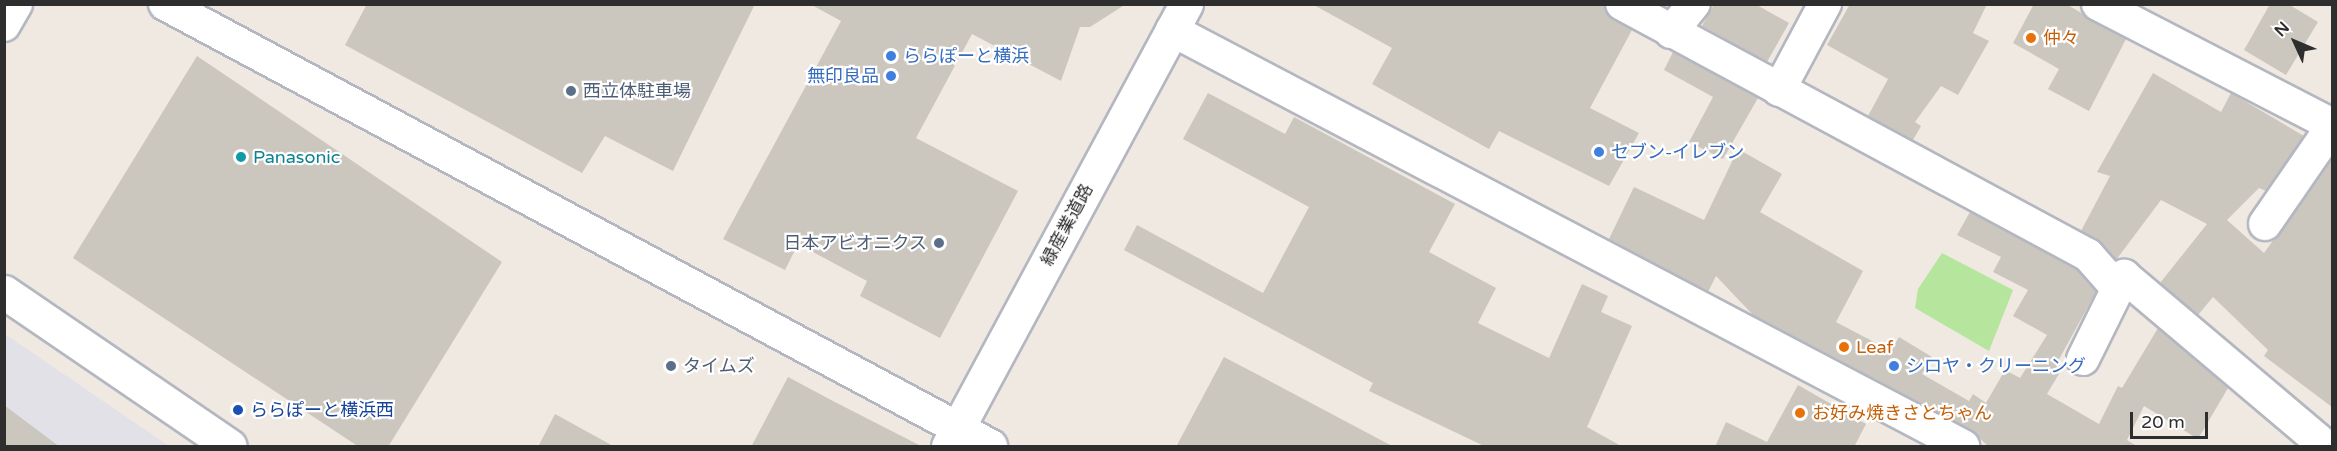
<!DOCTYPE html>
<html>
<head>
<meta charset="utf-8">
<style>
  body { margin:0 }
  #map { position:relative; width:2337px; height:451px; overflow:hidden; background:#efe9e1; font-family:"Varela Round","Noto Sans JP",sans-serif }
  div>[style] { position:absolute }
  .industrial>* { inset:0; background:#e3e1e8 }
  .green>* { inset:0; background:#b6e59e }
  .building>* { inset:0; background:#cbc7bf }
  .roads { filter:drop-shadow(2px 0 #b4b7c1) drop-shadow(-2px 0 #b4b7c1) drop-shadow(0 2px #b4b7c1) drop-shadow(0 -2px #b4b7c1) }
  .street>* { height:32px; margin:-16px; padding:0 16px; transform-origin:16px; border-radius:16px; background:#fff }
  .secondary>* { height:33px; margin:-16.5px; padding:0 16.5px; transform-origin:16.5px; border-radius:16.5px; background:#fff }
  .dots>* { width:16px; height:16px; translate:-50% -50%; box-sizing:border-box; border:3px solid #fff; border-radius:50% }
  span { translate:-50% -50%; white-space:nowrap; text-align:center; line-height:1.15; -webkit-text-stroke:4.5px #fff; paint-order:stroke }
  .food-label { font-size:18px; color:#c56008 }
  .left { translate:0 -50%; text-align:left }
  .shop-label { font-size:18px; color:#366cbe }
  .right { translate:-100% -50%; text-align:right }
  .service-label { font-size:18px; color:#4e5e75 }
  .culture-label { font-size:18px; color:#0d838f }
  .street-label { font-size:18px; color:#2e2e2e }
  .transit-label { font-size:18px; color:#164399 }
  .frame { position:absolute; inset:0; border:6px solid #2e2e2e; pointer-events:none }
  .north { position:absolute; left:2265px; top:12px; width:60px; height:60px; -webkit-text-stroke:4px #fff; paint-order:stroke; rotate:314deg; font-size:16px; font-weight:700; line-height:24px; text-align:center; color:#2e2e2e }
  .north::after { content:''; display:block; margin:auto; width:21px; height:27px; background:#2e2e2e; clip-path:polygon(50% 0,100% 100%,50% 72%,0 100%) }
  .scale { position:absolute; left:2130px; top:412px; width:78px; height:27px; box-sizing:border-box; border:3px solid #2e2e2e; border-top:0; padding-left:8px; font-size:18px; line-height:21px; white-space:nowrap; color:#2e2e2e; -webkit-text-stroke:4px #fff; paint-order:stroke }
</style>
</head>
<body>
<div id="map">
  <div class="industrial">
    <div style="clip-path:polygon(5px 334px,169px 446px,5px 446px)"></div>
  </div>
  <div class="green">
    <div style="clip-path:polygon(1942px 253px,2013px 290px,1989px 351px,1915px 308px,1918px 289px)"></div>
  </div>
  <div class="building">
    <div style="clip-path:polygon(367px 4px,755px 4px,673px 171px,605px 136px,582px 173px,345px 45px)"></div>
    <div style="clip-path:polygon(810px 4px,1126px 4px,1090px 27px,1080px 27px,1061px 81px,972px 34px,916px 138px,1018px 191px,940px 338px,860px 296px,867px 281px,798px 244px,785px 270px,723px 239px,841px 21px)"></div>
    <div style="clip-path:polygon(1312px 4px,1604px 4px,1613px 20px,1632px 30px,1590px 108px,1639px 133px,1609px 186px,1499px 131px,1489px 149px,1372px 84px,1392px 48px)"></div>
    <div style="clip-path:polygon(1714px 4px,1755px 4px,1789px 23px,1767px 62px,1702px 26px)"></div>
    <div style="clip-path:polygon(1850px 4px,1987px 4px,1973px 33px,1989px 41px,1958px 95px,1941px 86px,1915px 122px,1921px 126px,1913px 140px,1868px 116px,1888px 79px,1827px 45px)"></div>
    <div style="clip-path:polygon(2034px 4px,2066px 4px,2126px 39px,2089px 111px,2048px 89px,2059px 69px,2013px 43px)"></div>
    <div style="clip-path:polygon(2270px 4px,2288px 4px,2318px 22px,2286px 75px,2244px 50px)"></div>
    <div style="clip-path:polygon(1673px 52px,1758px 98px,1723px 159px,1689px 142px,1713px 97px,1664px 70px)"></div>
    <div style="clip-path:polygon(197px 56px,502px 262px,388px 447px,359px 447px,73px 258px)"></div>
    <div style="clip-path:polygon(2153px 73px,2221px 112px,2231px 93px,2304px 136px,2266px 191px,2259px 188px,2227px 220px,2264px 253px,2332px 158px,2332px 407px,2264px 356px,2268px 350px,2213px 297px,2198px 315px,2160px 283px,2207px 224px,2161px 200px,2116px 260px,2081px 231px,2110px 176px,2097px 172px)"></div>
    <div style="clip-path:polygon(1208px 93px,1285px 134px,1294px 117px,1455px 204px,1429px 252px,1496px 288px,1478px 323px,1549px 358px,1582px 284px,1608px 296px,1601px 312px,1632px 326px,1587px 427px,1623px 447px,1486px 447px,1369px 391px,1373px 383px,1124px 250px,1137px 225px,1263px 293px,1309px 207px,1183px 139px)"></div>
    <div style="clip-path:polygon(1738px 149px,1782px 174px,1760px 212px,1863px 271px,1836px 322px,1891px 351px,1899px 337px,1932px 357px,1922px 374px,1969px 401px,1973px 394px,1986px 403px,2005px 370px,2020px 378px,2047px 335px,2013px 316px,2028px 290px,1993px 272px,2001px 257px,1957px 235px,1970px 212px,2077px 269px,2096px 292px,2057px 363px,2063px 367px,2047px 394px,2099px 424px,2118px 386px,2122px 388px,2158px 328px,2228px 388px,2198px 439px,2144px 406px,2127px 440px,2138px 447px,1989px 447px,1971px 430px,1753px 315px,1716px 276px,1708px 292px,1609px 239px,1634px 187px,1704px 220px)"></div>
    <div style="clip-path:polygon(1224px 357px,1266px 379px,1394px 447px,1176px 447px)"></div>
    <div style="clip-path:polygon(788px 377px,833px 401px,923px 447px,751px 447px)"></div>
    <div style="clip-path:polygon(1798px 385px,1866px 424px,1854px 447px,1715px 447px,1726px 422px,1767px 442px)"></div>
    <div style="clip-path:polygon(4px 405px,60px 447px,4px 447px)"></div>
    <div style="clip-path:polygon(555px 414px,615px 447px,538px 447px)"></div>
  </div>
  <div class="roads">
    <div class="street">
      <div style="left:165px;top:4px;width:937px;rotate:28.15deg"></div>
      <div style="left:1622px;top:4px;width:529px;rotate:28.31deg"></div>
      <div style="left:2088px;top:255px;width:45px;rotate:48.6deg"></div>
      <div style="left:2098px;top:4px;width:263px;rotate:27.3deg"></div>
      <div style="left:4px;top:25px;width:24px;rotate:-60deg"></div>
      <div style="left:1172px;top:30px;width:894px;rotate:27.74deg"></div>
      <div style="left:1671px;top:32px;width:36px;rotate:-51deg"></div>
      <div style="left:1779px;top:90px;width:98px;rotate:-61.9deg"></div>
      <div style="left:2265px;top:224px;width:118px;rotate:-55.4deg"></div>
      <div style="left:2083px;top:359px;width:93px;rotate:-63.7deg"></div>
      <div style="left:2124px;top:276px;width:263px;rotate:40.2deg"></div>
    </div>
    <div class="secondary">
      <div style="left:4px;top:292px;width:273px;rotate:34.3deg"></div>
      <div style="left:948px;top:446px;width:502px;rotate:-61.7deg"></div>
    </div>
  </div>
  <div class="dots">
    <div style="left:2031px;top:38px;background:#e8710a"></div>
    <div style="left:891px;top:56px;background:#3f7fe0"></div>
    <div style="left:891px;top:76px;background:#3f7fe0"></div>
    <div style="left:571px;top:91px;background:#5c6f8a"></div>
    <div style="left:1599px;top:152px;background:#3f7fe0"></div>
    <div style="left:241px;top:157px;background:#0f9aa8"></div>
    <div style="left:939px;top:243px;background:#5c6f8a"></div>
    <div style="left:1844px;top:347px;background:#e8710a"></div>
    <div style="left:671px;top:366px;background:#5c6f8a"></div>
    <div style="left:1894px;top:366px;background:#3f7fe0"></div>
    <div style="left:238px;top:410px;background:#1a4fb4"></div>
    <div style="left:1800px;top:413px;background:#e8710a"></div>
  </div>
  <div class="food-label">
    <span class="left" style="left:2043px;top:38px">仲々</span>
    <span class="left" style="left:1856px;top:347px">Leaf</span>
    <span class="left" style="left:1812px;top:413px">お好み焼きさとちゃん</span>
  </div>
  <div class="shop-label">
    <span class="left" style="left:903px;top:56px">ららぽーと横浜</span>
    <span class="right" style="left:879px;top:76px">無印良品</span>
    <span class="left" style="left:1611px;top:152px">セブン-イレブン</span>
    <span class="left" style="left:1906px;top:366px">シロヤ・クリーニング</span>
  </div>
  <div class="service-label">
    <span class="left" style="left:583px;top:91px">西立体駐車場</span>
    <span class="right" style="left:927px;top:243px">日本アビオニクス</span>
    <span class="left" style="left:683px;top:366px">タイムズ</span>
  </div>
  <div class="culture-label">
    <span class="left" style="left:253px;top:157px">Panasonic</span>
  </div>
  <div class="street-label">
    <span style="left:1067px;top:225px;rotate:-62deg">緑産業道路</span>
  </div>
  <div class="transit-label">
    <span class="left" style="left:250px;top:410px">ららぽーと横浜西</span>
  </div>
  <div class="frame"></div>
  <div class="north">N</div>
  <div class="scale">20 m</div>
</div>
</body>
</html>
